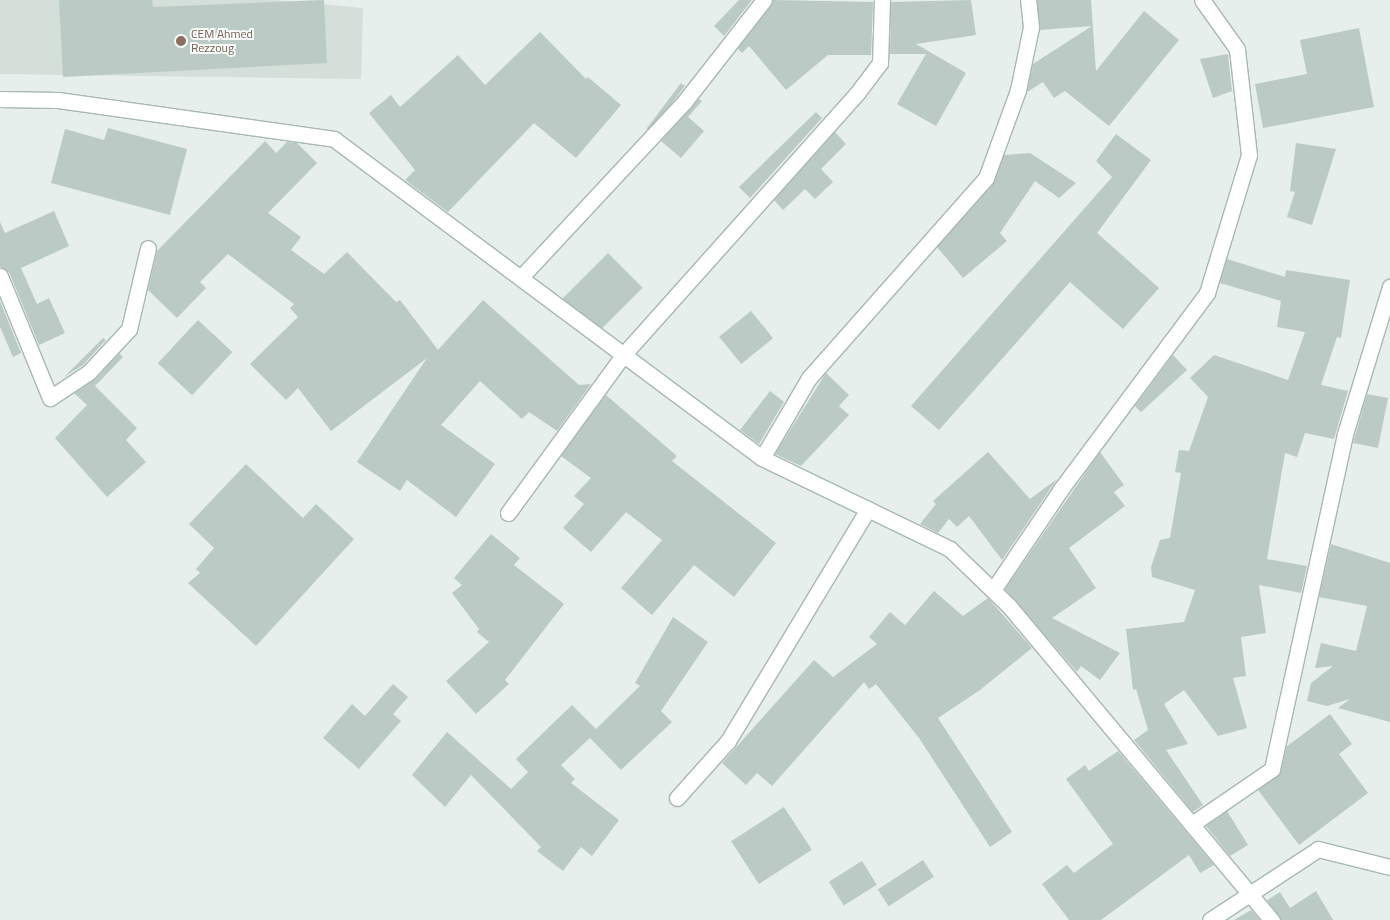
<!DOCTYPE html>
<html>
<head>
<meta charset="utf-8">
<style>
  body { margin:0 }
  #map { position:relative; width:1390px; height:920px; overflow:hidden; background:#e6efeb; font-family:"Titillium Web",sans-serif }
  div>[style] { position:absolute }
  .built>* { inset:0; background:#d4dfda }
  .building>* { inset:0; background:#bbcac4; transform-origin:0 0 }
  .roads { filter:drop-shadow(1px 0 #a8b8b2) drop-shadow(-1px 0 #a8b8b2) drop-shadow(0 1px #a8b8b2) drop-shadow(0 -1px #a8b8b2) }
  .street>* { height:15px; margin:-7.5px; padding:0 7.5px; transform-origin:7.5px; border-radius:7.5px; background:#fff }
  .dots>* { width:14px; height:14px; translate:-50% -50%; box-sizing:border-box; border:2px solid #f7fbf9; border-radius:50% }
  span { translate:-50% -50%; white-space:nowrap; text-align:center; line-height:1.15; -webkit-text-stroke:4px #f7fbf9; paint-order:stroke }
  .education-label { font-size:12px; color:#785e54 }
  .left { translate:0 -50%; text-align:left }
</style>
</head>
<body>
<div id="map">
  <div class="built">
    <div style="clip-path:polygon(0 0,274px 0,363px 8px,361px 79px,0 74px)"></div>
  </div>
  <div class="building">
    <div style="clip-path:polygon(59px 0,152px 0,153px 7px,324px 0,327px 63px,63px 77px)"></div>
    <div style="clip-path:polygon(739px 0,752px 0,724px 36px,714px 26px)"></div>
    <div style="clip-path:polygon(773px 0,873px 2px,871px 55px,828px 55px,786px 90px,749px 46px,742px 53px,738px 49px)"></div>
    <div style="clip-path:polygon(971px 0,976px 35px,916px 44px,966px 73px,936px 126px,897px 104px,926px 54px,890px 54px,891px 2px)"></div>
    <div style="clip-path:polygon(1037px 0,1091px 0,1096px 71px,1144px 11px,1179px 40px,1109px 126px,1065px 91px,1054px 98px,1043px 82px,1027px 92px,1033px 64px,1092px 26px,1040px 30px)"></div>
    <div style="clip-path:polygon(1359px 28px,1374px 107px,1263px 128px,1255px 84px,1307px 74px,1300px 40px)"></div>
    <div style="clip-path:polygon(540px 32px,586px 79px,588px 77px,621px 105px,576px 158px,534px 123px,448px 212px,405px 180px,415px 170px,369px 113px,391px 95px,400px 107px,458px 55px,485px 85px)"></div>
    <div style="clip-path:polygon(1228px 54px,1232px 91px,1213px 98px,1200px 59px)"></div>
    <div style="left:681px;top:83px;width:5px;height:57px;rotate:37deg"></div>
    <div style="clip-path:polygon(699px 99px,702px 101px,688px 117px,704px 131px,681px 158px,661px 141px)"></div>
    <div style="clip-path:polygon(816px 112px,822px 118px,750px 198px,739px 187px)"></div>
    <div style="clip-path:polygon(108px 128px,187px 149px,170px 215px,51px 183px,65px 129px,104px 140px)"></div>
    <div style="clip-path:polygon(835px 132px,846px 144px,821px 169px,833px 182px,815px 199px,805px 189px,783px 210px,774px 200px)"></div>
    <div style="clip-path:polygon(1116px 134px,1151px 160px,1097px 233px,1159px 288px,1123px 329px,1070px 282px,939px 430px,911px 406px,1112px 177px,1096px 161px)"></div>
    <div style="clip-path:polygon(265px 141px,276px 153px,287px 142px,297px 143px,317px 163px,268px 213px,301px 237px,291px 250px,324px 274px,347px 252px,396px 302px,400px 300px,438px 350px,483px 300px,579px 385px,591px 384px,557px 431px,529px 412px,522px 419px,480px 381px,441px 425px,495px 464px,456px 517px,407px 480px,400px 491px,357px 462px,427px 358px,331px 431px,298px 388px,286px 400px,250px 364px,298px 317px,290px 308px,294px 304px,228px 254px,200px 282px,206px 288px,177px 318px,148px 290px,157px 251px)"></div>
    <div style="clip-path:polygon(1296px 143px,1336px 149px,1312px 225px,1287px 217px,1295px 192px,1290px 191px)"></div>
    <div style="clip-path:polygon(1030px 153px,1076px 183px,1059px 198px,1035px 181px,1000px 233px,1007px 241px,963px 278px,937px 247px,993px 184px,1004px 155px)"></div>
    <div style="clip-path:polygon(54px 211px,69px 246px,21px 268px,37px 304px,49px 298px,65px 333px,39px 345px,9px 272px,0 267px,0 222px,5px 233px)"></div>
    <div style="left:608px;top:253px;width:49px;height:64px;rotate:45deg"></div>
    <div style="clip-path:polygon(1227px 259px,1285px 277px,1286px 270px,1350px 280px,1341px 338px,1337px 337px,1321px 385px,1348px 391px,1334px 439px,1305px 433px,1297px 457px,1285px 453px,1267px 559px,1307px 566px,1301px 593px,1259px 585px,1266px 633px,1241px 637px,1246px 676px,1233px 678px,1247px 728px,1218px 736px,1184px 690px,1164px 704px,1188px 744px,1166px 750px,1203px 805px,1193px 812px,1134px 740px,1148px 730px,1136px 689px,1133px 690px,1126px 629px,1184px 622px,1195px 590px,1152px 577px,1151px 567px,1160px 540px,1170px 538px,1181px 473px,1175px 472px,1179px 450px,1189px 451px,1208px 397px,1190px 378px,1214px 355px,1288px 380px,1305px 332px,1277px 327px,1281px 301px,1220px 283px)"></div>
    <div style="clip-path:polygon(0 301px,21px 353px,13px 357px,0 327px)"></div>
    <div style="left:751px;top:311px;width:35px;height:41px;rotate:51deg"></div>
    <div style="left:198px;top:320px;width:47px;height:59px;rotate:43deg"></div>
    <div style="clip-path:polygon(103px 338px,106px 340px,83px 365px,64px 377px)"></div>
    <div style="clip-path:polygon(119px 353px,123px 357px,95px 386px,137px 428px,126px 440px,146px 462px,107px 497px,55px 438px,87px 405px,74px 393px,96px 379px)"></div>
    <div style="clip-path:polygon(1173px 355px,1187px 370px,1141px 412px,1135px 406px)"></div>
    <div style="clip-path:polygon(826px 373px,849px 395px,839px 406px,849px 415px,801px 466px,775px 454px)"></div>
    <div style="clip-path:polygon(770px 391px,784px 402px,759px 444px,740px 430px)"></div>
    <div style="clip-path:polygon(1367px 394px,1388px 398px,1378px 448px,1353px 443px)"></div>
    <div style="clip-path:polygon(606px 395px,677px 456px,672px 461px,776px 543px,734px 597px,694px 565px,652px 615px,621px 588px,662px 540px,626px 512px,591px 552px,563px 528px,584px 504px,574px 496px,591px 478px,561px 456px)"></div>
    <div style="clip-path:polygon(988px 452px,1030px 499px,1057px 479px,1002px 560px,969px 516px,957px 527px,949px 519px,938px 533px,920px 524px,936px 504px,933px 501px)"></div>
    <div style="clip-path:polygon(1100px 452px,1124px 485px,1114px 492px,1125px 506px,1069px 548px,1096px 588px,1052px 618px,1120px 653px,1100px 680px,1081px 666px,1077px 672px,1005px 589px)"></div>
    <div style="clip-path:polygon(246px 464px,303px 518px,316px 504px,354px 539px,256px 646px,188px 583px,200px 573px,196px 569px,214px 548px,189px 524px)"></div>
    <div style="clip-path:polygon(491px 534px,520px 558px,514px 565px,564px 604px,505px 680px,509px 684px,476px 714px,446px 681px,489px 642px,477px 632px,479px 629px,452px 593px,462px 585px,454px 578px)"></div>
    <div style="clip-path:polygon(1331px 544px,1390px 563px,1390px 722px,1338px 708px,1350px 699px,1327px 706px,1307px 701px,1311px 683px,1333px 666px,1315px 668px,1321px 643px,1356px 651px,1367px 606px,1319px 597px)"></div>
    <div style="clip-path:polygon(934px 591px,963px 616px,988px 598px,1032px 648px,980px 690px,938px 718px,1012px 832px,990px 847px,919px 738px,876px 684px,869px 689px,864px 682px,772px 786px,757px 773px,746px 785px,722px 763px,814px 660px,833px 677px,877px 644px,869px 637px,890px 612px,905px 625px)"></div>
    <div style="clip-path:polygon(673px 617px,708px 642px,661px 711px,672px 722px,621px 770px,590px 738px,561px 765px,575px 779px,571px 783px,619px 820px,592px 856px,581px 847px,563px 871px,537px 851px,541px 847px,471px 775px,445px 807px,412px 775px,447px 732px,511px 789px,528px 772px,516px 759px,572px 705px,596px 729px,640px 686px,635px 683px)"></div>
    <div style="clip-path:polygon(393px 684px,408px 697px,393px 714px,401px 721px,359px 769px,323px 738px,352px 704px,365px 716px)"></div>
    <div style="clip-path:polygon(1330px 714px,1352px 744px,1339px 754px,1368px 793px,1299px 845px,1258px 790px,1281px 772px,1286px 747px)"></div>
    <div style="clip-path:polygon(1118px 751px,1214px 865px,1200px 873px,1189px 855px,1101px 920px,1069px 920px,1042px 884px,1067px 865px,1074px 873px,1113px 844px,1066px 779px,1085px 765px,1089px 771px)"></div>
    <div style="left:784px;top:807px;width:51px;height:63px;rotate:57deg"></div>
    <div style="clip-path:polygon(1227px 811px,1248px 845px,1230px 856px,1206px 826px)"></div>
    <div style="left:923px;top:860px;width:20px;height:54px;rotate:57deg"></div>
    <div style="left:862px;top:861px;width:28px;height:39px;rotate:58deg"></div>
    <div style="clip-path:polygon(1316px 891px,1333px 920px,1281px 920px,1267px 900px,1280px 892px,1290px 908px)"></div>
    <div style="clip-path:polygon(1251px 910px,1260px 920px,1234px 920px)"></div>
  </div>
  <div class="roads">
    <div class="street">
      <div style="left:0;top:99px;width:58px;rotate:1deg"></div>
      <div style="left:58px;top:100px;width:279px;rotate:8deg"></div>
      <div style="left:334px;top:139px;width:534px;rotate:36.7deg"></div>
      <div style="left:762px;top:458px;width:209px;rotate:25.8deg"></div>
      <div style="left:950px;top:549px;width:82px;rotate:44deg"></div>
      <div style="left:1009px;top:606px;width:410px;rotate:50.1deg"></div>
      <div style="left:0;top:276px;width:132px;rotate:67.7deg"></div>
      <div style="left:50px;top:398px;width:47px;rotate:-33.7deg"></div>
      <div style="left:89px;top:372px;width:59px;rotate:-47.1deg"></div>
      <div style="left:129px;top:329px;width:83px;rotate:-76.8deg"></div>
      <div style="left:522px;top:276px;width:239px;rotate:-47deg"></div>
      <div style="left:685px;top:101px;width:128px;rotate:-52deg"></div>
      <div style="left:762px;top:458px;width:93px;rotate:-59.6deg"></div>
      <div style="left:809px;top:378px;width:267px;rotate:-48.5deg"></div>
      <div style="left:986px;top:178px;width:94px;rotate:-70deg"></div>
      <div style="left:1018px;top:90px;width:64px;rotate:-78.3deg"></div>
      <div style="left:1031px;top:27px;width:27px;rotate:-96deg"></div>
      <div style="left:508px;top:513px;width:197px;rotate:-53.9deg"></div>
      <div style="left:624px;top:354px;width:351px;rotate:-48.2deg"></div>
      <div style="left:858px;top:92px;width:36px;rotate:-53deg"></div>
      <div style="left:880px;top:63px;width:63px;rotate:-88.2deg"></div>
      <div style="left:993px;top:590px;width:122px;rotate:-56deg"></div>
      <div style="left:1061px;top:489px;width:244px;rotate:-53.3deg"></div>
      <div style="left:1207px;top:293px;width:144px;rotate:-73.1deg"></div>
      <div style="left:1249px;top:155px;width:107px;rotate:-96.5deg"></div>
      <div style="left:1237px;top:49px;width:60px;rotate:-125.5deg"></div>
      <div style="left:677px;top:798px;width:76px;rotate:-48.2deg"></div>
      <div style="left:728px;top:741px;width:271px;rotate:-58.9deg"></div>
      <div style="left:1192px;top:824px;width:97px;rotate:-34.5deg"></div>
      <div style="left:1272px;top:769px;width:343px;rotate:-77.7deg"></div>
      <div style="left:1345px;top:434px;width:154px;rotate:-73deg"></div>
      <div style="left:1210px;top:920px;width:129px;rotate:-33.3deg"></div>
      <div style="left:1318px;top:849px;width:74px;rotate:14deg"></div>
    </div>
  </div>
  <div class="dots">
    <div style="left:181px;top:41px;background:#8d6e63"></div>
  </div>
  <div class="education-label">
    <span class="left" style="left:191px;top:41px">CEM Ahmed<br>Rezzoug</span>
  </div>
</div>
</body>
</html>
